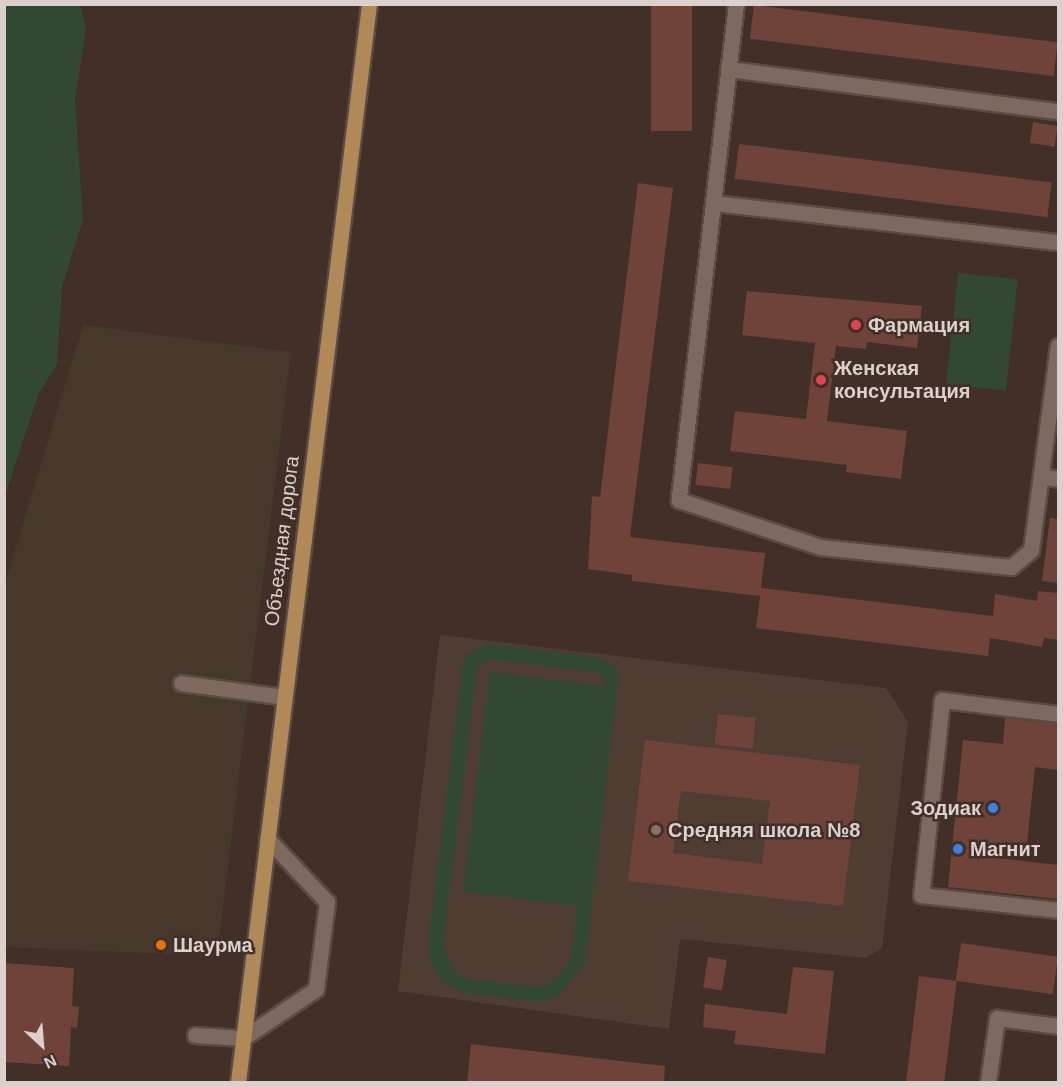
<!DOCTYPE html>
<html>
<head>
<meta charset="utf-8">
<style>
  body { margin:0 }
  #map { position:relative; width:1063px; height:1087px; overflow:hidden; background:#412f28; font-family:Helvetica,sans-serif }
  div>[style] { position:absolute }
  .industrial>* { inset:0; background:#46392b }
  .education>* { inset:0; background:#4f3d34 }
  .green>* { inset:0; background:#324832; transform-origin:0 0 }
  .building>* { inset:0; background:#6f433a; transform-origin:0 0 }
  .roads { filter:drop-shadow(2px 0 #594b44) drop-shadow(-2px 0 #594b44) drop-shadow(0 2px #594b44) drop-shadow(0 -2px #594b44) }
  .minor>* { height:15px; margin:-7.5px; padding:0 7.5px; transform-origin:7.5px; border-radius:7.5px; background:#7d6960 }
  .major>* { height:15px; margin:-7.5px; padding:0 7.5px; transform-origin:7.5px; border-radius:7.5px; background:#b18959 }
  .dots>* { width:16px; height:16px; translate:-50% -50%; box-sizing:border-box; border:3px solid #412f28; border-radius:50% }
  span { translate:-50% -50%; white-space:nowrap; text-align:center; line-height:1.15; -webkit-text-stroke:5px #412f28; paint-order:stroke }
  .poi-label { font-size:20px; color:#dbd0cb; font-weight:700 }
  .left { translate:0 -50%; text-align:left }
  .right { translate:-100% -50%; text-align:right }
  .street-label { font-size:20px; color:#dbd0cb }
  .frame { position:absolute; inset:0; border:6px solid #dbd0cb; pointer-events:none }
  .north { position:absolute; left:12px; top:1015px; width:60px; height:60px; -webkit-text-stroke:4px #412f28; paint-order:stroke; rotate:154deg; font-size:16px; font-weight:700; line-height:24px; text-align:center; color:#dbd0cb }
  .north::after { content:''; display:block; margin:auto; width:21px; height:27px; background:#dbd0cb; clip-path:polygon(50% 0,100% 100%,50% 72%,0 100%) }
</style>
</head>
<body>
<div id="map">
  <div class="industrial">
    <div style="clip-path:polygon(83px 325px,291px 352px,217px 956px,5px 947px,5px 583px)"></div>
  </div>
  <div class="education">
    <div style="clip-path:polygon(440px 635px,886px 688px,908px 722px,882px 948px,866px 958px,680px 939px,669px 1029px,398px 991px)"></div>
  </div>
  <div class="green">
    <div style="clip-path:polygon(4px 5px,80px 5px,86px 28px,75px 100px,83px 220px,62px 287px,57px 364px,38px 395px,5px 496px)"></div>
    <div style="left:958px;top:273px;width:60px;height:112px;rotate:6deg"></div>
    <div style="clip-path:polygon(evenodd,488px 644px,603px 658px,619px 671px,585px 964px,559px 996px,539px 1002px,463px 993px,443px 982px,431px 964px,428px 944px,463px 665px,466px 654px,488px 644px,489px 659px,599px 673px,605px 681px,604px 686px,490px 672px,463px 892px,577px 906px,571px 959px,552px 983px,538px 987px,468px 979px,454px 971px,443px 944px,477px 668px,489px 659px)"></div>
  </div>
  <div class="building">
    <div style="left:651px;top:4px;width:41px;height:127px"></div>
    <div style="left:754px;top:5px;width:306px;height:34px;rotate:7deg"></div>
    <div style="left:1033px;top:122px;width:25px;height:21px;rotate:9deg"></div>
    <div style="left:739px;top:144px;width:315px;height:35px;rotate:7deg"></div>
    <div style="clip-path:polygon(638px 183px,673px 188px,630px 537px,765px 553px,761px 588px,993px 616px,995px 594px,1037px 601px,1038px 591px,1058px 593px,1058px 640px,1044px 638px,1042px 647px,990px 638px,988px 656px,756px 628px,760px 596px,632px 581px,632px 575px,588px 569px,592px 496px,600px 497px)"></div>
    <div style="clip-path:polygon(747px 291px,922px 306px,917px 348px,867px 342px,866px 349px,836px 346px,827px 421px,907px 431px,901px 479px,846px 472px,847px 465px,730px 451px,735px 411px,806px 419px,815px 343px,742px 335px)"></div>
    <div style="left:698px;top:463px;width:35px;height:22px;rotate:7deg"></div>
    <div style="clip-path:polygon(1050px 518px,1058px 519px,1058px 583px,1042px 581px)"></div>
    <div style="left:718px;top:714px;width:38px;height:31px;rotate:6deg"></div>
    <div style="clip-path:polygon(1005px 718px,1058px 724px,1058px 770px,1035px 767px,1026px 853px,989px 850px,989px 857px,1058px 865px,1058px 899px,948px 887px,963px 740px,1003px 744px)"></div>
    <div style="clip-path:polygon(evenodd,645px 740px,860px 765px,843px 906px,628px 881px,645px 740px,681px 791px,770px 801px,762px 864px,673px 853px,681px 791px)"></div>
    <div style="left:961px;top:943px;width:98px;height:38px;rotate:8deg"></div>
    <div style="left:708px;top:957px;width:19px;height:31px;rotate:9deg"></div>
    <div style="clip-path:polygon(4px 963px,74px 968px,72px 1006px,79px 1007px,77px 1028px,71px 1027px,69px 1066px,4px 1062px)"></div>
    <div style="clip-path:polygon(793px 967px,834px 971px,825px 1054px,734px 1044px,736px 1031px,703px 1027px,705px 1004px,787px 1014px)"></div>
    <div style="left:919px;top:976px;width:38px;height:107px;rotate:7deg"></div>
    <div style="clip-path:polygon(471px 1044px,665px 1066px,664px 1082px,467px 1082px)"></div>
  </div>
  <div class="roads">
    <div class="minor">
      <div style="left:736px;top:4px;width:499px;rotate:96.6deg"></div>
      <div style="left:679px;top:500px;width:149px;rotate:18.4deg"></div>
      <div style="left:820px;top:547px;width:192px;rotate:6deg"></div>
      <div style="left:1011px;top:567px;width:26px;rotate:-40deg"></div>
      <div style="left:1031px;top:550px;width:206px;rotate:-82.5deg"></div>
      <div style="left:728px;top:69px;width:333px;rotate:7.3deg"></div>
      <div style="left:714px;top:203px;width:346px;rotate:6.5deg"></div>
      <div style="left:1041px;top:476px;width:17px;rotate:10deg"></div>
      <div style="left:181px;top:683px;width:104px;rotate:7.7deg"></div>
      <div style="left:1058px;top:714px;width:117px;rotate:-173.1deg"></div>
      <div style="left:942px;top:700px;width:196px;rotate:96.1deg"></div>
      <div style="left:921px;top:895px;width:138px;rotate:6.2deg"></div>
      <div style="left:195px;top:1035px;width:48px;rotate:3.6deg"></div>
      <div style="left:243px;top:1038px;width:88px;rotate:-33.9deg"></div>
      <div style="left:316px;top:989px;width:88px;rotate:-82.8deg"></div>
      <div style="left:327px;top:902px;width:88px;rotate:-133.2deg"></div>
      <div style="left:988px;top:1082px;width:65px;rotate:-82deg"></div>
      <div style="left:997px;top:1018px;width:62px;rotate:7.5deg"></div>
    </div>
    <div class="major">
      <div style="left:238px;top:1082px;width:1086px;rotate:-83.07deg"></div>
    </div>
  </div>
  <div class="dots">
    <div style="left:856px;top:325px;background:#e0444e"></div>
    <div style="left:821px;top:380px;background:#e0444e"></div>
    <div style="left:993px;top:808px;background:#3f7fe0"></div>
    <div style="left:656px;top:830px;background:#8d6e63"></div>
    <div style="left:958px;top:849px;background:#3f7fe0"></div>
    <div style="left:161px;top:945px;background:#e8710a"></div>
  </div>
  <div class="poi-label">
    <span class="left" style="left:868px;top:325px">Фармация</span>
    <span class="left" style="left:834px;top:380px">Женская<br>консультация</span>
    <span class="right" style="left:981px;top:808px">Зодиак</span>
    <span class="left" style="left:668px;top:830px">Средняя школа №8</span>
    <span class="left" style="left:970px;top:849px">Магнит</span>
    <span class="left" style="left:173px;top:945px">Шаурма</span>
  </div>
  <div class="street-label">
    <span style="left:282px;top:541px;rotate:-83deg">Объездная дорога</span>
  </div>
  <div class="frame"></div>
  <div class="north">N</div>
</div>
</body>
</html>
